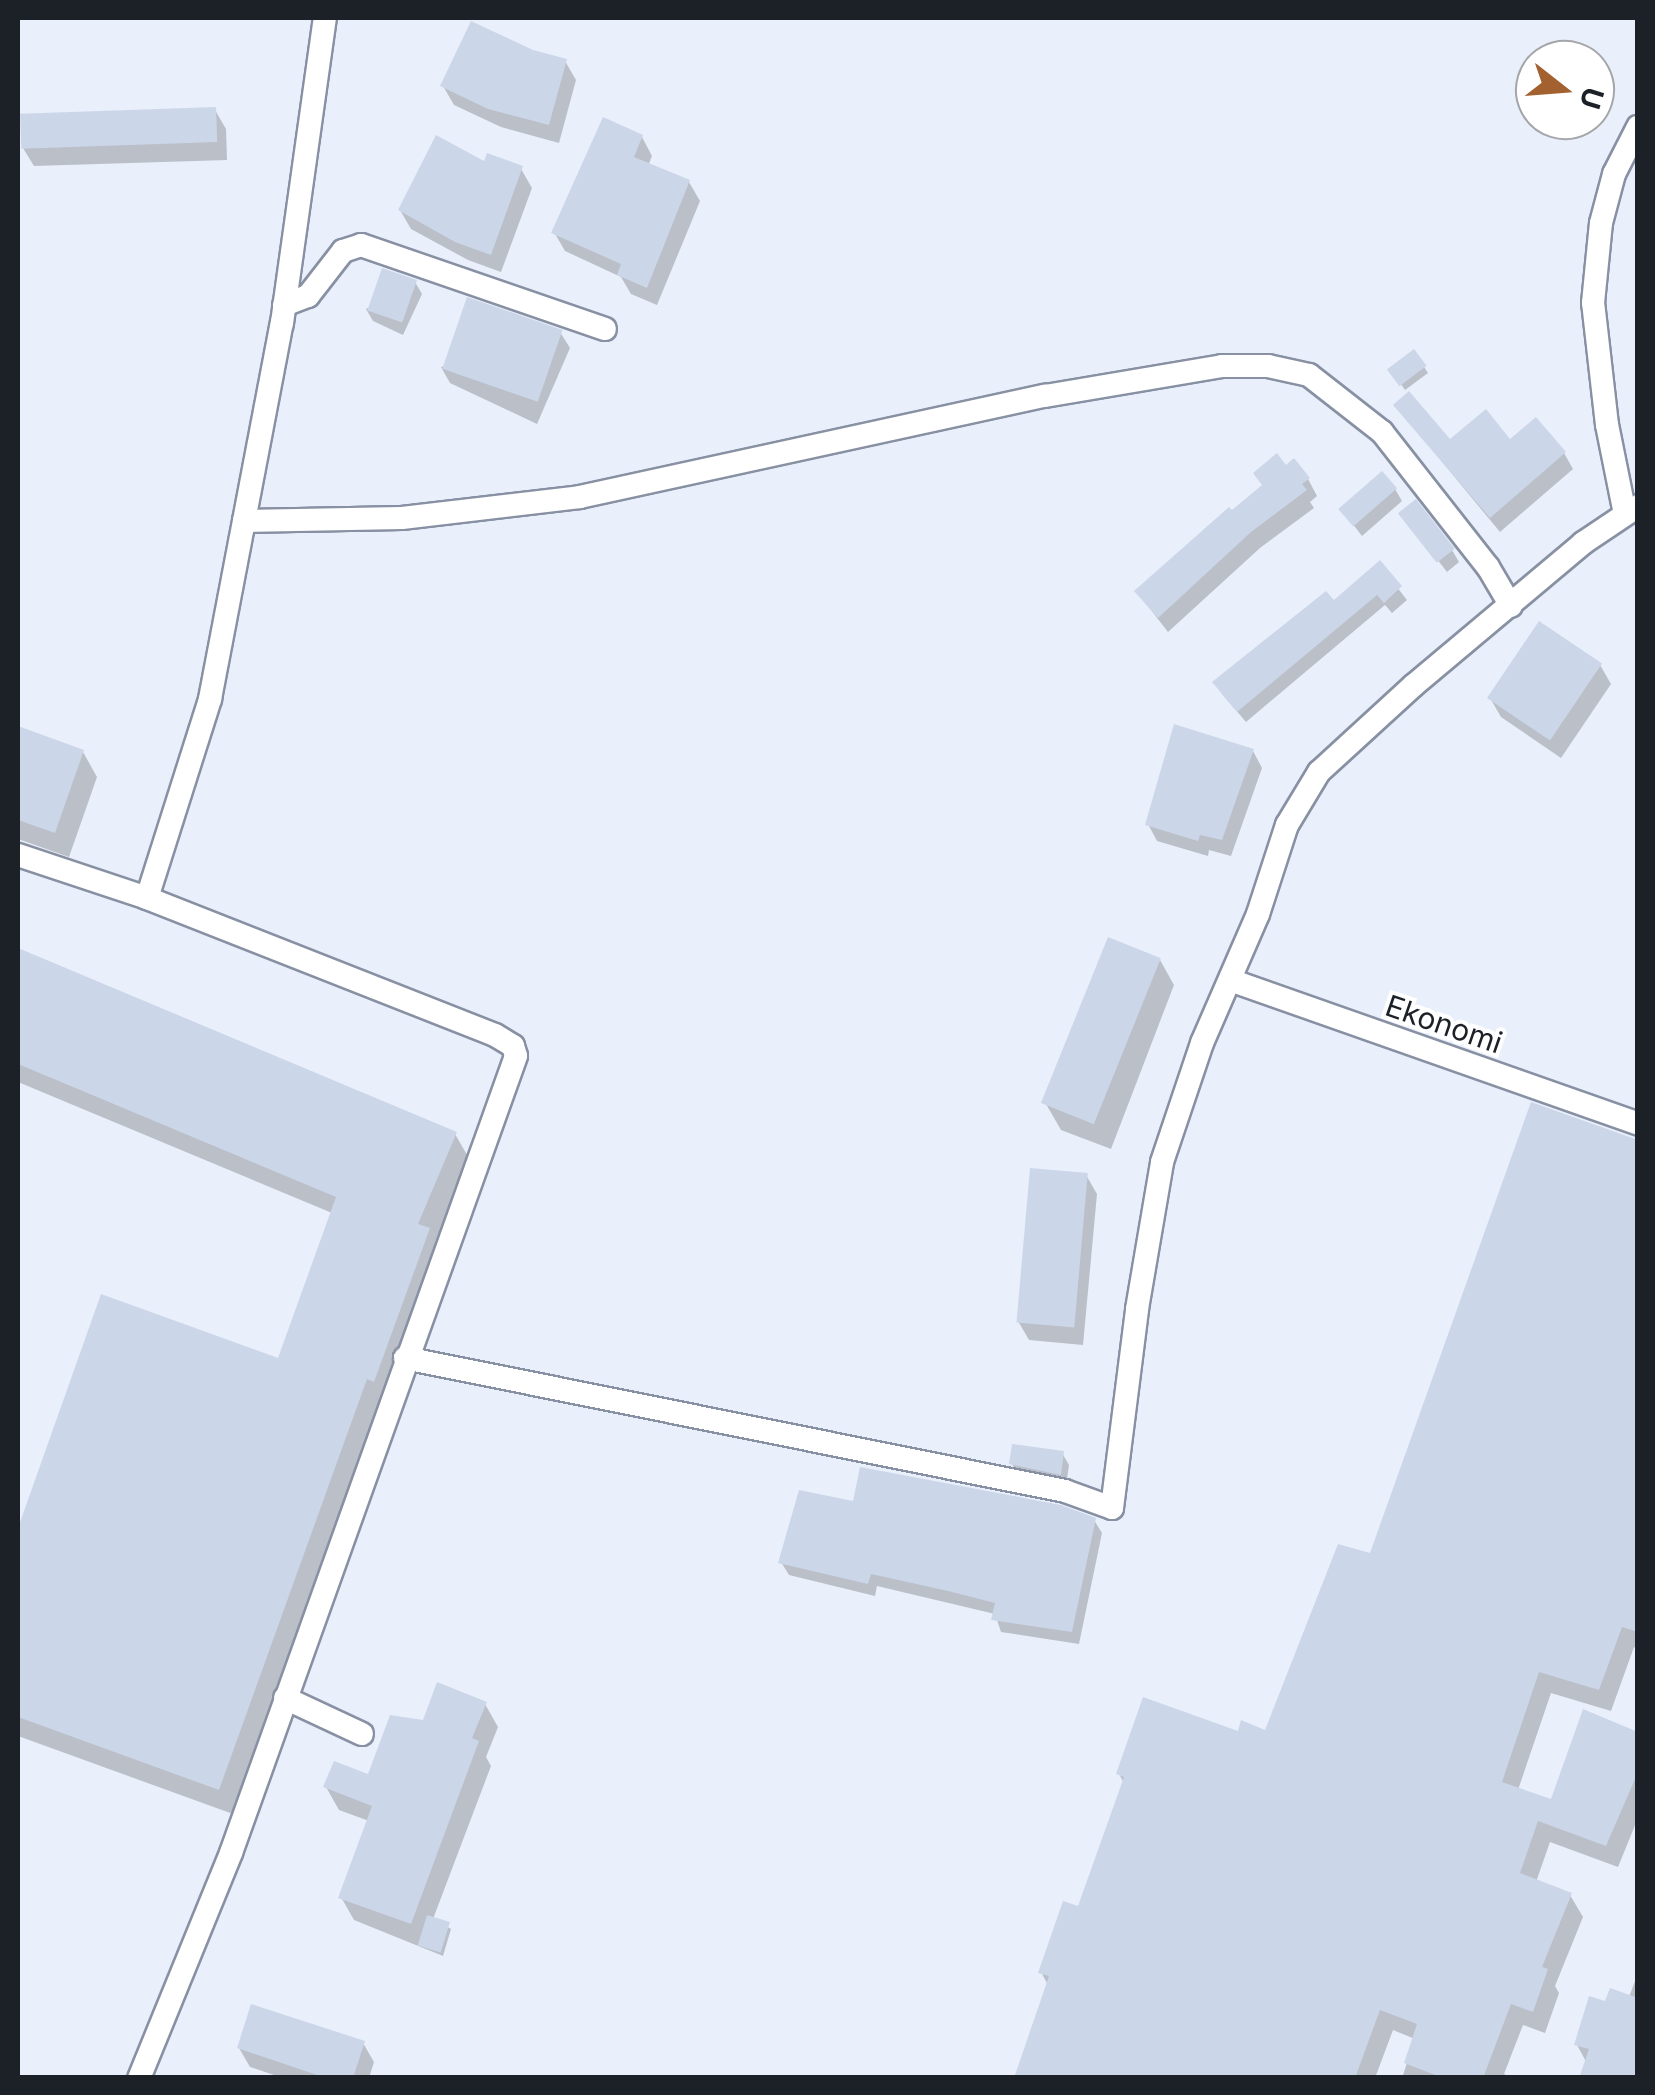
<!DOCTYPE html>
<html>
<head>
<meta charset="utf-8">
<style>
  body { margin:0 }
  #map { position:relative; width:1655px; height:2095px; overflow:hidden; background:#e9effb; font-family:Inter,sans-serif }
  div>[style] { position:absolute }
  .shadow>* { inset:0; background:#0003 }
  .building>* { inset:0; background:#ccd6e9; transform-origin:0 0 }
  .roads { filter:drop-shadow(2px 0 #8891a3) drop-shadow(-2px 0 #8891a3) drop-shadow(0 2px #8891a3) drop-shadow(0 -2px #8891a3) }
  .street>* { height:22px; margin:-11px; padding:0 11px; transform-origin:11px; border-radius:11px; background:#fff }
  span { translate:-50% -50%; white-space:nowrap; text-align:center; line-height:1.15; -webkit-text-stroke:8px #fff; paint-order:stroke }
  .street-label { font-size:30px; color:#1c2027 }
  .frame { position:absolute; inset:0; border:20px solid #1c2027; pointer-events:none }
  .north { position:absolute; left:1515px; top:40px; width:100px; height:100px; box-sizing:border-box; background:#fff; border:2px solid #a4a6a9; border-radius:50%; rotate:107deg; font-size:28px; font-weight:700; line-height:40px; text-align:center; color:#1c2027 }
  .north::after { content:''; display:block; margin:auto; width:35px; height:45px; background:#a46130; clip-path:polygon(50% 0,100% 100%,50% 72%,0 100%) }
</style>
</head>
<body>
<div id="map">
  <div class="shadow">
    <div style="clip-path:polygon(532px 53px,565px 61px,576px 80px,559px 143px,501px 127px,454px 105px,443px 86px)"></div>
    <div style="clip-path:polygon(215px 110px,226px 129px,227px 160px,34px 166px,23px 148px)"></div>
    <div style="clip-path:polygon(642px 137px,652px 156px,648px 166px,689px 182px,700px 201px,657px 305px,631px 294px,621px 277px,565px 251px,554px 232px)"></div>
    <div style="clip-path:polygon(486px 164px,521px 169px,532px 188px,501px 272px,468px 260px,411px 229px,400px 210px)"></div>
    <div style="clip-path:polygon(415px 282px,422px 294px,403px 335px,373px 321px,366px 309px)"></div>
    <div style="clip-path:polygon(560px 332px,570px 348px,537px 424px,450px 383px,441px 367px)"></div>
    <div style="clip-path:polygon(1414px 352px,1428px 373px,1405px 390px,1394px 374px)"></div>
    <div style="clip-path:polygon(1396px 406px,1450px 443px,1510px 442px,1564px 453px,1573px 469px,1500px 532px)"></div>
    <div style="clip-path:polygon(1286px 469px,1308px 479px,1317px 496px,1310px 502px,1314px 508px,1260px 548px,1168px 632px,1137px 592px)"></div>
    <div style="clip-path:polygon(1395px 489px,1402px 501px,1362px 536px,1342px 510px)"></div>
    <div style="clip-path:polygon(1402px 514px,1452px 550px,1459px 562px,1447px 572px)"></div>
    <div style="clip-path:polygon(1379px 564px,1407px 600px,1392px 613px,1385px 605px,1246px 722px,1222px 694px)"></div>
    <div style="clip-path:polygon(1600px 665px,1611px 684px,1561px 758px,1501px 717px,1490px 698px)"></div>
    <div style="clip-path:polygon(18px 729px,83px 752px,97px 777px,69px 857px,18px 839px)"></div>
    <div style="clip-path:polygon(1253px 751px,1262px 768px,1231px 856px,1209px 850px,1208px 856px,1157px 841px,1148px 824px)"></div>
    <div style="clip-path:polygon(18px 950px,455px 1134px,470px 1160px,435px 1242px,443px 1256px,233px 1814px,18px 1736px,18px 1535px,103px 1298px,279px 1361px,332px 1213px,18px 1082px)"></div>
    <div style="clip-path:polygon(1160px 960px,1174px 985px,1111px 1149px,1061px 1130px,1046px 1104px)"></div>
    <div style="clip-path:polygon(1638px 1143px,1638px 1649px,1634px 1647px,1611px 1711px,1551px 1693px,1518px 1790px,1552px 1802px,1638px 1734px,1638px 1818px,1618px 1867px,1550px 1842px,1536px 1882px,1570px 1895px,1583px 1917px,1555px 1986px,1559px 1993px,1545px 2033px,1523px 2025px,1504px 2074px,1512px 2078px,1402px 2078px,1415px 2039px,1393px 2030px,1375px 2078px,1017px 2078px,1048px 1985px,1041px 1972px,1080px 1909px,1124px 1783px,1119px 1774px,1239px 1734px,1266px 1733px,1371px 1556px)"></div>
    <div style="clip-path:polygon(1086px 1175px,1097px 1194px,1083px 1345px,1029px 1340px,1018px 1321px)"></div>
    <div style="clip-path:polygon(1062px 1453px,1069px 1465px,1066px 1486px,1019px 1476px,1012px 1464px)"></div>
    <div style="clip-path:polygon(1094px 1520px,1102px 1533px,1079px 1644px,1001px 1632px,995px 1614px,877px 1586px,875px 1596px,789px 1575px,781px 1562px)"></div>
    <div style="clip-path:polygon(485px 1704px,498px 1727px,486px 1757px,491px 1766px,433px 1919px,451px 1929px,443px 1956px,354px 1920px,341px 1897px,369px 1821px,339px 1810px,326px 1787px,369px 1778px,424px 1723px)"></div>
    <div style="clip-path:polygon(1638px 1973px,1638px 2078px,1589px 2067px,1577px 2045px,1629px 1997px)"></div>
    <div style="clip-path:polygon(363px 2043px,374px 2062px,369px 2078px,283px 2078px,250px 2067px,239px 2048px)"></div>
  </div>
  <div class="building">
    <div style="clip-path:polygon(471px 21px,533px 50px,567px 59px,549px 125px,488px 109px,440px 86px)"></div>
    <div style="left:216px;top:107px;width:35px;height:196px;rotate:88deg"></div>
    <div style="clip-path:polygon(603px 117px,643px 135px,634px 157px,690px 180px,647px 288px,617px 275px,621px 264px,551px 233px)"></div>
    <div style="clip-path:polygon(436px 135px,484px 161px,487px 153px,523px 166px,491px 255px,455px 242px,398px 210px)"></div>
    <div style="left:382px;top:268px;width:37px;height:45px;rotate:19deg"></div>
    <div style="left:467px;top:297px;width:101px;height:76px;rotate:19deg"></div>
    <div style="left:1414px;top:349px;width:21px;height:34px;rotate:53deg"></div>
    <div style="clip-path:polygon(1409px 391px,1450px 439px,1486px 409px,1510px 439px,1536px 417px,1566px 452px,1490px 518px,1393px 405px)"></div>
    <div style="clip-path:polygon(1277px 453px,1286px 465px,1294px 458px,1310px 478px,1302px 484px,1307px 490px,1251px 532px,1158px 618px,1134px 591px,1229px 507px,1232px 510px,1262px 485px,1253px 473px)"></div>
    <div style="left:1382px;top:471px;width:23px;height:58px;rotate:49deg"></div>
    <div style="left:1416px;top:499px;width:63px;height:23px;rotate:52deg"></div>
    <div style="clip-path:polygon(1380px 560px,1402px 586px,1384px 603px,1377px 595px,1237px 712px,1212px 682px,1326px 591px,1334px 600px)"></div>
    <div style="left:1539px;top:621px;width:76px;height:93px;rotate:34deg"></div>
    <div style="clip-path:polygon(1174px 724px,1254px 749px,1222px 840px,1200px 835px,1198px 841px,1145px 825px)"></div>
    <div style="clip-path:polygon(18px 726px,84px 750px,55px 833px,18px 820px)"></div>
    <div style="left:1108px;top:937px;width:57px;height:179px;rotate:22deg"></div>
    <div style="clip-path:polygon(18px 948px,457px 1132px,418px 1224px,430px 1228px,374px 1382px,367px 1379px,219px 1790px,18px 1717px,18px 1528px,101px 1294px,278px 1358px,336px 1197px,18px 1064px)"></div>
    <div style="clip-path:polygon(1531px 1102px,1638px 1140px,1638px 1632px,1622px 1627px,1599px 1690px,1539px 1672px,1502px 1782px,1551px 1799px,1583px 1709px,1638px 1732px,1638px 1772px,1606px 1846px,1538px 1821px,1520px 1873px,1572px 1893px,1542px 1967px,1548px 1969px,1533px 2012px,1511px 2004px,1483px 2078px,1443px 2078px,1404px 2063px,1417px 2024px,1380px 2010px,1355px 2078px,1014px 2078px,1049px 1976px,1038px 1973px,1063px 1901px,1078px 1906px,1124px 1777px,1116px 1774px,1143px 1697px,1238px 1731px,1241px 1720px,1265px 1730px,1338px 1544px,1370px 1553px)"></div>
    <div style="left:1030px;top:1168px;width:58px;height:155px;rotate:5deg"></div>
    <div style="clip-path:polygon(1012px 1444px,1064px 1451px,1061px 1475px,1009px 1464px)"></div>
    <div style="clip-path:polygon(860px 1467px,1061px 1505px,1096px 1518px,1072px 1632px,991px 1620px,995px 1603px,948px 1591px,871px 1574px,868px 1584px,778px 1563px,799px 1490px,853px 1501px)"></div>
    <div style="clip-path:polygon(437px 1682px,487px 1702px,472px 1738px,479px 1741px,411px 1924px,338px 1898px,372px 1806px,323px 1787px,334px 1761px,368px 1774px,390px 1715px,423px 1720px)"></div>
    <div style="left:427px;top:1915px;width:24px;height:32px;rotate:17deg"></div>
    <div style="clip-path:polygon(1610px 1988px,1638px 1998px,1638px 2078px,1579px 2078px,1589px 2049px,1574px 2045px,1589px 1996px,1605px 2001px)"></div>
    <div style="clip-path:polygon(251px 2004px,365px 2041px,353px 2078px,326px 2078px,237px 2048px)"></div>
  </div>
  <div class="roads">
    <div class="street">
      <div style="left:284px;top:305px;width:26px;rotate:-21deg"></div>
      <div style="left:308px;top:296px;width:57px;rotate:-52.1deg"></div>
      <div style="left:343px;top:251px;width:19px;rotate:-18deg"></div>
      <div style="left:361px;top:245px;width:258px;rotate:19deg"></div>
      <div style="left:1625px;top:514px;width:91px;rotate:-101.4deg"></div>
      <div style="left:1607px;top:425px;width:123px;rotate:-96.5deg"></div>
      <div style="left:1593px;top:303px;width:80px;rotate:-84.3deg"></div>
      <div style="left:1601px;top:223px;width:51px;rotate:-75.1deg"></div>
      <div style="left:1614px;top:174px;width:53px;rotate:-62.9deg"></div>
      <div style="left:244px;top:521px;width:158px;rotate:-1.1deg"></div>
      <div style="left:402px;top:518px;width:179px;rotate:-6.7deg"></div>
      <div style="left:580px;top:497px;width:476px;rotate:-12.3deg"></div>
      <div style="left:1045px;top:396px;width:180px;rotate:-9.6deg"></div>
      <div style="left:1222px;top:366px;width:46px"></div>
      <div style="left:1268px;top:366px;width:42px;rotate:12.4deg"></div>
      <div style="left:1309px;top:375px;width:93px;rotate:38deg"></div>
      <div style="left:1382px;top:432px;width:172px;rotate:51.9deg"></div>
      <div style="left:1488px;top:567px;width:45px;rotate:59.5deg"></div>
      <div style="left:18px;top:855px;width:136px;rotate:18.4deg"></div>
      <div style="left:147px;top:898px;width:374px;rotate:21.5deg"></div>
      <div style="left:495px;top:1035px;width:21px;rotate:31deg"></div>
      <div style="left:513px;top:1046px;width:10px;rotate:73deg"></div>
      <div style="left:516px;top:1056px;width:846px;rotate:109.68deg"></div>
      <div style="left:231px;top:1853px;width:243px;rotate:112.2deg"></div>
      <div style="left:147px;top:898px;width:209px;rotate:-72.4deg"></div>
      <div style="left:210px;top:699px;width:383px;rotate:-79.2deg"></div>
      <div style="left:282px;top:323px;width:308px;rotate:-82deg"></div>
      <div style="left:1230px;top:980px;width:433px;rotate:19.4deg"></div>
      <div style="left:405px;top:1358px;width:673px;rotate:11.39deg"></div>
      <div style="left:1065px;top:1491px;width:50px;rotate:19.9deg"></div>
      <div style="left:1112px;top:1508px;width:201px;rotate:-82.8deg"></div>
      <div style="left:1137px;top:1309px;width:149px;rotate:-80.3deg"></div>
      <div style="left:1162px;top:1162px;width:126px;rotate:-71.4deg"></div>
      <div style="left:1202px;top:1043px;width:141px;rotate:-66.5deg"></div>
      <div style="left:1258px;top:914px;width:94px;rotate:-72deg"></div>
      <div style="left:1287px;top:825px;width:62px;rotate:-58.9deg"></div>
      <div style="left:1319px;top:772px;width:129px;rotate:-42.5deg"></div>
      <div style="left:1414px;top:685px;width:221px;rotate:-40deg"></div>
      <div style="left:1583px;top:543px;width:66px;rotate:-33.9deg"></div>
      <div style="left:285px;top:1698px;width:85px;rotate:25.1deg"></div>
    </div>
  </div>
  <div class="street-label">
    <span style="left:1444px;top:1024px;rotate:19deg">Ekonomi</span>
  </div>
  <div class="frame"></div>
  <div class="north">U</div>
</div>
</body>
</html>
